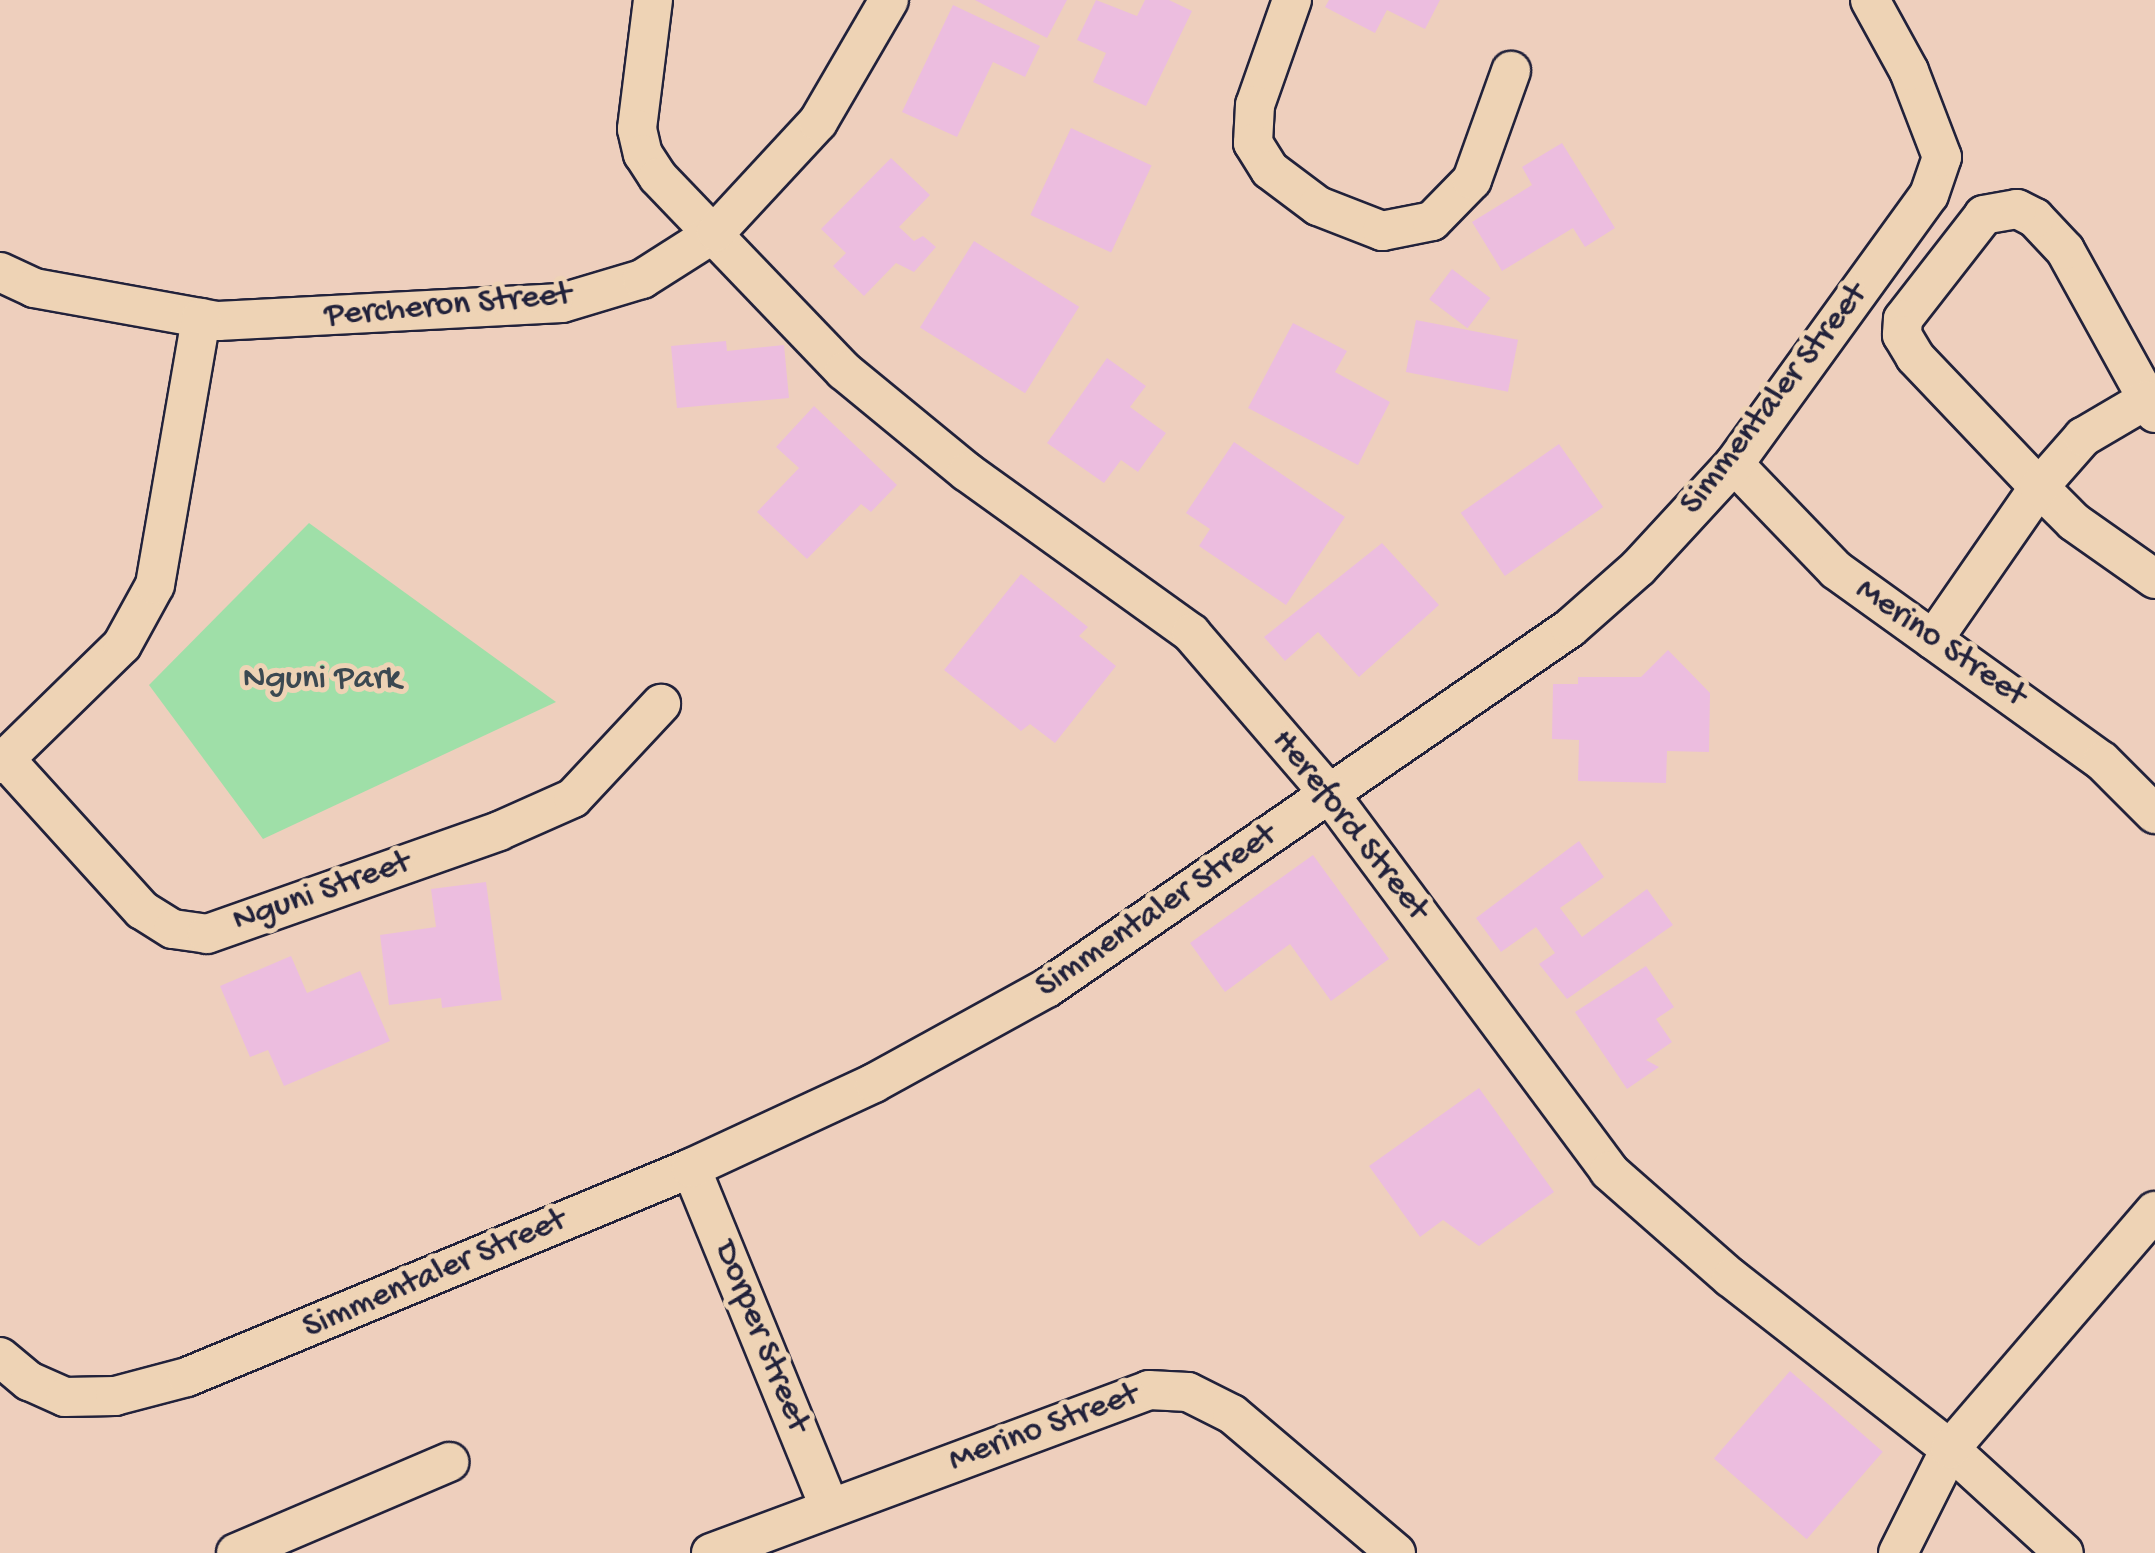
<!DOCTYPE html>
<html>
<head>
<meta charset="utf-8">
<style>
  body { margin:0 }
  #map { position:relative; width:2155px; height:1553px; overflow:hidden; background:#eecfbd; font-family:"Gochi Hand",sans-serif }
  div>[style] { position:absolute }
  .green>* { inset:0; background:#9fdfa8 }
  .building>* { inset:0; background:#ecbddf; transform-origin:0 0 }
  .roads { filter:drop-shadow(2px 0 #22223b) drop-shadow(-2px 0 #22223b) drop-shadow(0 2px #22223b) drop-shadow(0 -2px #22223b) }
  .minor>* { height:38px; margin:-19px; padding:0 19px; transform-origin:19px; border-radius:19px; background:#eed3b5 }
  span { translate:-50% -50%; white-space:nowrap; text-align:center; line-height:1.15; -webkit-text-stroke:10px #eed3b5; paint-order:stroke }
  .street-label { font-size:35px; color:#22223b }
  .park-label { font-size:35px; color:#3b4851 }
</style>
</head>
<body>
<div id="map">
  <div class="green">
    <div style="clip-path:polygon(309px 523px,556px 702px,263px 839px,149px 685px)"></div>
  </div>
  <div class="building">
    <div style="clip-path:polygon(975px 0,1067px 0,1047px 38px)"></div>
    <div style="clip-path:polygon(1096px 0,1137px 16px,1145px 0,1169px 0,1192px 11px,1146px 106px,1093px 82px,1106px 53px,1077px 40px)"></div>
    <div style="clip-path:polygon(1329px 0,1440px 0,1425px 29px,1387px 10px,1375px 33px,1325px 7px)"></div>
    <div style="clip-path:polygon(953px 5px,1040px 46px,1025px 77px,993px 62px,957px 137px,902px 112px)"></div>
    <div style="left:1071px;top:128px;width:89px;height:96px;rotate:25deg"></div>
    <div style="clip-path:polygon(1562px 143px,1615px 228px,1585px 247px,1573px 228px,1502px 271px,1472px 222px,1532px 185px,1522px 167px)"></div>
    <div style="clip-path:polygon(891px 158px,930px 195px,899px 227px,914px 241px,923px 236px,936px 247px,914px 272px,896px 263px,864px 296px,833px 266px,846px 253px,821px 229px)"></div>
    <div style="left:974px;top:241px;width:124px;height:102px;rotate:32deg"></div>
    <div style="left:1452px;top:269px;width:48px;height:38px;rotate:37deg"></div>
    <div style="left:1416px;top:320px;width:104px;height:53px;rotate:11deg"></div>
    <div style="clip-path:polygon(1293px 323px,1347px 351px,1335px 372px,1390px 402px,1358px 465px,1248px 408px)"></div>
    <div style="clip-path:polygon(726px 341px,727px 351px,784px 345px,789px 398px,677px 408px,671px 346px)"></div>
    <div style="clip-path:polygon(1107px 358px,1146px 386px,1130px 407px,1166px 433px,1138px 472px,1121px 460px,1104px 483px,1047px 443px)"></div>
    <div style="clip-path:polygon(814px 406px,897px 485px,871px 512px,861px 504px,807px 559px,757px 512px,799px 468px,776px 447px)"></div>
    <div style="clip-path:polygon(1234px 442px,1345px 517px,1286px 605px,1199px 546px,1210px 529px,1186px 513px)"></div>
    <div style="left:1559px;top:444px;width:77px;height:120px;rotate:55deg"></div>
    <div style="clip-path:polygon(1382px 543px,1439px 605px,1359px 677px,1318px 632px,1285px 661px,1264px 637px)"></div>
    <div style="clip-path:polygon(1021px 574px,1088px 627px,1079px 636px,1116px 666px,1055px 743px,1030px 724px,1021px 731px,944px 670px)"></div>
    <div style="clip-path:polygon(1668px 650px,1710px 693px,1709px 752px,1667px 751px,1666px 783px,1578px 781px,1579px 740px,1552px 739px,1553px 684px,1578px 684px,1578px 677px,1641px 677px)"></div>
    <div style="clip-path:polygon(1579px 841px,1604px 877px,1560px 908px,1582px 937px,1647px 889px,1673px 925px,1567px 999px,1539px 964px,1555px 953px,1536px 927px,1501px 952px,1476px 918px)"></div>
    <div style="clip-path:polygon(1313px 855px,1389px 959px,1331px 1001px,1290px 944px,1225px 992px,1190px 943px)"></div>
    <div style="clip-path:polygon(486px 882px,502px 1000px,442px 1008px,441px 998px,389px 1005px,380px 935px,436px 927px,431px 889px)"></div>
    <div style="clip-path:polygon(291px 956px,307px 993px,360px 971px,390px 1041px,284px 1086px,268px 1050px,250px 1057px,220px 986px)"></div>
    <div style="clip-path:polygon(1646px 966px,1674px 1007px,1656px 1019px,1672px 1042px,1646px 1060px,1659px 1067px,1627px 1089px,1575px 1012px)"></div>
    <div style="clip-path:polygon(1479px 1088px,1554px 1192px,1479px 1246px,1443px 1220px,1420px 1237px,1369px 1166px)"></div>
    <div style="left:1790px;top:1371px;width:123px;height:116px;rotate:41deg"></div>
  </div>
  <div class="roads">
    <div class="minor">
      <div style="left:653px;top:0;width:130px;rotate:97.1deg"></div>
      <div style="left:637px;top:129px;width:26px;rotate:77deg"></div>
      <div style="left:643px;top:154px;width:27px;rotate:57deg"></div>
      <div style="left:658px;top:177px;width:269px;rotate:46.2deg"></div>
      <div style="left:844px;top:371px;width:159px;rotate:39.4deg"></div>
      <div style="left:967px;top:472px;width:276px;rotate:35.7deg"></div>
      <div style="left:1191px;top:633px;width:215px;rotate:49.3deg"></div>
      <div style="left:1331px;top:796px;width:467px;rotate:53.4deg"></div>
      <div style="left:1609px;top:1171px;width:162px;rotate:41.3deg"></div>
      <div style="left:1731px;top:1278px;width:278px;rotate:38deg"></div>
      <div style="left:1950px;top:1449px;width:154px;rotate:42.4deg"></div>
      <div style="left:1292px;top:0;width:111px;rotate:109.4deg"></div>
      <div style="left:1255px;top:105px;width:38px;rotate:93deg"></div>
      <div style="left:1253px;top:143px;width:32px;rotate:58deg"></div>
      <div style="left:1270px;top:170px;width:60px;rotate:36.9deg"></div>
      <div style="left:1318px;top:206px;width:69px;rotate:21.3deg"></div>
      <div style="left:1382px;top:231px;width:51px;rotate:-11.3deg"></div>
      <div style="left:1432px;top:221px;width:57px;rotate:-45.7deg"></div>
      <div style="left:1472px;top:180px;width:116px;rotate:-70.3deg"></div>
      <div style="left:0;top:272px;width:38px;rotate:25deg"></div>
      <div style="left:34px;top:288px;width:187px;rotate:10.2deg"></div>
      <div style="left:218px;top:321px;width:344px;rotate:-3deg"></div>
      <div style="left:562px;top:303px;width:84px;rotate:-16.7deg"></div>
      <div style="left:642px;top:279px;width:88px;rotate:-32.4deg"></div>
      <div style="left:716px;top:232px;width:150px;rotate:-47.2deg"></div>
      <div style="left:818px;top:122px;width:141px;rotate:-59.8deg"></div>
      <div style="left:2155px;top:413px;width:186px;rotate:-118.9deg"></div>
      <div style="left:2065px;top:250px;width:44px;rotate:-133.2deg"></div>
      <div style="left:2035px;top:218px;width:20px;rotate:-153deg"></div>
      <div style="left:2017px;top:209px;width:34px;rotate:170deg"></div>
      <div style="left:1984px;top:215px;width:132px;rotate:127.9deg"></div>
      <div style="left:1903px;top:319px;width:16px;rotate:94deg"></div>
      <div style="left:1902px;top:335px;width:26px;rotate:59deg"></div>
      <div style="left:1915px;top:357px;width:180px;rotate:46.4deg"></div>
      <div style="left:2039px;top:487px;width:49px;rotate:45deg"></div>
      <div style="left:2074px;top:522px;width:99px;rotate:35.1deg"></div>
      <div style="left:1734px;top:464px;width:147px;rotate:46.1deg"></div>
      <div style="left:1836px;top:570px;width:327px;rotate:35.7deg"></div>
      <div style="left:2102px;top:761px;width:75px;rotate:45deg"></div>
      <div style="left:1933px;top:640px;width:186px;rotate:-55.3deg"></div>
      <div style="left:2039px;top:487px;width:67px;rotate:-48.7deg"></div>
      <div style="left:2083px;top:437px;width:73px;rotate:-30.4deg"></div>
      <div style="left:5px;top:759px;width:204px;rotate:47.8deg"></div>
      <div style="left:142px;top:910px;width:36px;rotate:32deg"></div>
      <div style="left:173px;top:929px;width:34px;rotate:8deg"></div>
      <div style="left:207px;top:934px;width:310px;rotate:-19.4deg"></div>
      <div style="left:499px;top:831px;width:81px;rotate:-24deg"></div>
      <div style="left:573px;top:798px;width:129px;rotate:-46.9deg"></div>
      <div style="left:0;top:764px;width:170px;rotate:-44.3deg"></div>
      <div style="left:122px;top:645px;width:68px;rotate:-61.2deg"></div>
      <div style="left:155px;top:585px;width:271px;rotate:-80.2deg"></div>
      <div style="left:691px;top:1168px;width:365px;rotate:67.8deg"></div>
      <div style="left:0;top:1357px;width:38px;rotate:40deg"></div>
      <div style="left:29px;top:1381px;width:39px;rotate:24deg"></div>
      <div style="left:65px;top:1397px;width:50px;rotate:-1.1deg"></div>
      <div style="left:115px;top:1396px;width:74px;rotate:-14.8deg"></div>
      <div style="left:187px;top:1377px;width:546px;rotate:-22.52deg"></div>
      <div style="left:691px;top:1168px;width:202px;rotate:-24.9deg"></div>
      <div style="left:874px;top:1083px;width:197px;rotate:-28.8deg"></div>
      <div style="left:1047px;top:988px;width:635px;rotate:-34.54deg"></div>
      <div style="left:1570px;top:628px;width:91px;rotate:-41.4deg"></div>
      <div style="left:1638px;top:568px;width:142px;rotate:-47.3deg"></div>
      <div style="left:1734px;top:464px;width:332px;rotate:-54.1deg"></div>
      <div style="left:1929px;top:195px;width:40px;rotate:-71.1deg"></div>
      <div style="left:1942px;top:157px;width:92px;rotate:-111deg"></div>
      <div style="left:1909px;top:71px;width:81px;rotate:-118.8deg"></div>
      <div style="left:236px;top:1553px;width:232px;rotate:-23.1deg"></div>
      <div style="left:711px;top:1553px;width:467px;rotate:-20.4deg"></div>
      <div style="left:1149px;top:1390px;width:39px;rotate:3deg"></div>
      <div style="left:1188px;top:1392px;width:49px;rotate:26.6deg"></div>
      <div style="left:1232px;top:1414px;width:215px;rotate:40.3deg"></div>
      <div style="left:1898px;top:1553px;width:116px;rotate:-63.4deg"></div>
      <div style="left:1950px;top:1449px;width:314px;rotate:-49.3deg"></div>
    </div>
  </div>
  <div class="street-label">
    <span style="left:448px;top:307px;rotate:-5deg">Percheron Street</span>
    <span style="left:1775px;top:400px;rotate:-52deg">Simmentaler Street</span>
    <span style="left:1940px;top:644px;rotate:35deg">Merino Street</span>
    <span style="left:1349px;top:826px;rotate:52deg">Hereford Street</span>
    <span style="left:322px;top:893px;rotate:-19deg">Nguni Street</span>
    <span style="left:1157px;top:912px;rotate:-34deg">Simmentaler Street</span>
    <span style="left:435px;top:1275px;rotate:-23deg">Simmentaler Street</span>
    <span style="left:760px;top:1337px;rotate:68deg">Dorper Street</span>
    <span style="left:1044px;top:1429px;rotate:-20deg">Merino Street</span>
  </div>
  <div class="park-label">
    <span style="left:322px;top:680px">Nguni Park</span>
  </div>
</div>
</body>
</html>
